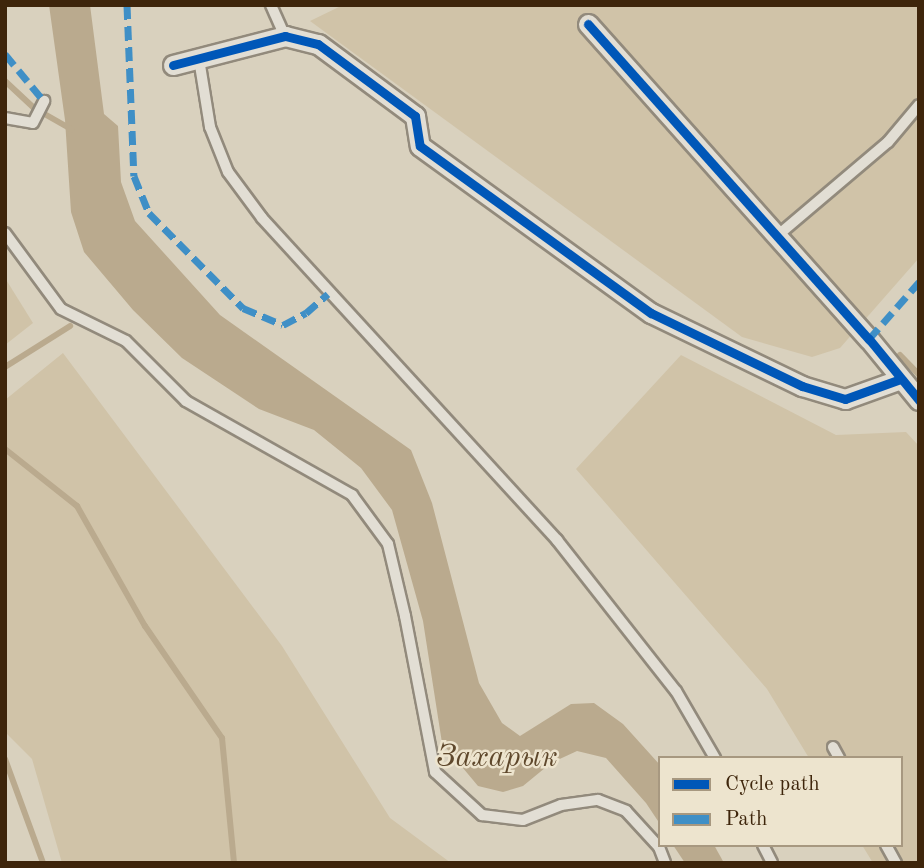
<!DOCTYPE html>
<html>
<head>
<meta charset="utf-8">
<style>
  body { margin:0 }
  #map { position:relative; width:924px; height:868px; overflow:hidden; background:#d9d1be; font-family:"Old Standard TT",serif }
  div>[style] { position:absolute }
  .green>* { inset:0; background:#d0c3a8 }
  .water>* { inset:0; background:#baaa8e }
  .stream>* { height:6px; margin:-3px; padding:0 3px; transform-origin:3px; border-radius:3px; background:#baaa8e }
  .roads { filter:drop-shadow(2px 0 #928a7c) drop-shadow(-2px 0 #928a7c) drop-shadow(0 2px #928a7c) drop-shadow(0 -2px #928a7c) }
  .service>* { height:10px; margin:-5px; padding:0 5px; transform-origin:5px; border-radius:5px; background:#e2ded4 }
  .minor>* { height:19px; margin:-9.5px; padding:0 9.5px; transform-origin:9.5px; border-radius:9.5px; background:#e2ded4 }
  .quiet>* { height:7px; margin-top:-3.5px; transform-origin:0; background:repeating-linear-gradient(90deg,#3f8fc6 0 14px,transparent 0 21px) }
  .cycleway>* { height:9px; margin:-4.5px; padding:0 4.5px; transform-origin:4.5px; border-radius:4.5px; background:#0057b8 }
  span { translate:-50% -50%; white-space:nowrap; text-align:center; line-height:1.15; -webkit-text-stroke:5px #ede4ce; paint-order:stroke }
  .water-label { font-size:30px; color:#5f482c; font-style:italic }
  .frame { position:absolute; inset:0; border:7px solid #3e250b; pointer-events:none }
  .legend { position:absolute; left:658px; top:756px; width:245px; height:91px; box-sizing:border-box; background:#ede4ce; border:2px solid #a79880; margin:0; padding:9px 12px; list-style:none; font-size:21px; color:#3e250b }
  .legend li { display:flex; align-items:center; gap:14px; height:35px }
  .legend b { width:35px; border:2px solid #a79880 }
</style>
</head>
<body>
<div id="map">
  <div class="green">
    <div style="clip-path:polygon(343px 5px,919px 5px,919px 258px,840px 348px,812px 357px,742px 337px,310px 21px)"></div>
    <div style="clip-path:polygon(5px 278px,33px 323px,5px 345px)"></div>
    <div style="clip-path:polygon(63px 353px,282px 646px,390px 818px,451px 863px,62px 863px,32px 759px,5px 732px,5px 400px)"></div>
    <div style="clip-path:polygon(681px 355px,836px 435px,906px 432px,919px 446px,919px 863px,873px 863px,862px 845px,901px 845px,901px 758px,809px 758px,767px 689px,576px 469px)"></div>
  </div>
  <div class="water">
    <div style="clip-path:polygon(49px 5px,90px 5px,104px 114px,118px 126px,121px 182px,135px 221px,220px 315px,411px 450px,432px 503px,479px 683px,502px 723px,520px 736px,571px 704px,594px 703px,623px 724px,660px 765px,660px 824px,646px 803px,606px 758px,577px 751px,551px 763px,523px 786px,503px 792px,478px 786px,442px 743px,423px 621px,392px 510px,361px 468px,314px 430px,259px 409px,182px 358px,133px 310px,84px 252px,71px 212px,65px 120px)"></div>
    <div style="clip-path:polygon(673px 845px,714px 845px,724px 863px,685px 863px)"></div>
  </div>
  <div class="stream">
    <div style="left:5px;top:81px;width:40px;rotate:43deg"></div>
    <div style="left:34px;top:108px;width:43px;rotate:29.6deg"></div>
    <div style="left:900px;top:355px;width:28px;rotate:46deg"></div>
    <div style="left:5px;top:367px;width:77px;rotate:-32.2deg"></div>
    <div style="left:5px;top:449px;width:92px;rotate:38.4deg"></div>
    <div style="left:77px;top:506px;width:138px;rotate:60.5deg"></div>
    <div style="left:145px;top:626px;width:136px;rotate:55.5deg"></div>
    <div style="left:222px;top:738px;width:126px;rotate:84.5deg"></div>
    <div style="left:5px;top:759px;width:111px;rotate:69.9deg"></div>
  </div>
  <div class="roads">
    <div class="service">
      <div style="left:271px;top:5px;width:34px;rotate:66deg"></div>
      <div style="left:199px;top:59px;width:69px;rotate:80.8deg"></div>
      <div style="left:210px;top:127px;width:48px;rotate:68.2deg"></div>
      <div style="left:228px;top:172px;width:57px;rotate:53.5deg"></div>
      <div style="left:262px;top:218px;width:437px;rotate:47.5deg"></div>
      <div style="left:557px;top:540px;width:192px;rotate:51.8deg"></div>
      <div style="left:676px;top:691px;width:78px;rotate:59.8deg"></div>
      <div style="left:5px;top:118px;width:28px;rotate:10deg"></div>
      <div style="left:33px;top:123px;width:25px;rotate:-63deg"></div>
      <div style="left:5px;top:233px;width:94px;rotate:53.6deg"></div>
      <div style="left:61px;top:309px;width:72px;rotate:26.2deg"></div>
      <div style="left:126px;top:341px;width:85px;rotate:45deg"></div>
      <div style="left:186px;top:401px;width:191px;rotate:29.5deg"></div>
      <div style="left:352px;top:495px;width:61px;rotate:53.7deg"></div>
      <div style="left:388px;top:544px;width:74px;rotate:76.7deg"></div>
      <div style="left:405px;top:616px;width:159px;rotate:79.1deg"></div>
      <div style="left:435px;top:772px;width:64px;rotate:42.5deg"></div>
      <div style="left:482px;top:815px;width:41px;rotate:7deg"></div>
      <div style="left:523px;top:820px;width:41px;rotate:-21.5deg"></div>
      <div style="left:561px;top:805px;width:37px;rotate:-8deg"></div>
      <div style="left:598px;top:800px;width:30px;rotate:21deg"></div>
      <div style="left:626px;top:811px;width:49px;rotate:47.5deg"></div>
      <div style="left:659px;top:847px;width:17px;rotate:69deg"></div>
      <div style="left:777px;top:236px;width:145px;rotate:-40.3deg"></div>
      <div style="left:888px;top:142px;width:48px;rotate:-50deg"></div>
      <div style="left:833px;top:747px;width:13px;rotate:61deg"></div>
      <div style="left:763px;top:845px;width:20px;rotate:63deg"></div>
      <div style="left:886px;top:845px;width:21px;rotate:61deg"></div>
    </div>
    <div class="minor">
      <div style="left:588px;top:24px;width:422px;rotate:48.3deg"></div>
      <div style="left:869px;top:339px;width:79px;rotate:50.7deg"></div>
      <div style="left:173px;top:65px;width:116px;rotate:-14.5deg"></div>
      <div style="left:285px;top:36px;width:34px;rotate:14deg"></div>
      <div style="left:318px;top:44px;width:121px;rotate:36.6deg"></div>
      <div style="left:415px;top:116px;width:30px;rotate:81deg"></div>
      <div style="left:420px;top:146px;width:285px;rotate:35.9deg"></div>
      <div style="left:651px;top:313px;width:168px;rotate:25.8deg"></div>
      <div style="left:802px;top:386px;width:45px;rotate:16.8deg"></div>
      <div style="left:845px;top:399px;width:59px;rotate:-19.7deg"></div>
    </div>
  </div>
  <div class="quiet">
    <div style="left:127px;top:5px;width:171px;rotate:87.7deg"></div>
    <div style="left:134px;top:176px;width:40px;rotate:68deg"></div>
    <div style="left:149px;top:213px;width:134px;rotate:45.3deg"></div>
    <div style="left:243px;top:308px;width:43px;rotate:23deg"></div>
    <div style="left:283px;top:325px;width:26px;rotate:-28deg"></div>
    <div style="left:306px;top:313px;width:29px;rotate:-41deg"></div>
    <div style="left:5px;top:54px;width:61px;rotate:50.3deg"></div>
    <div style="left:869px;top:339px;width:76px;rotate:-48.7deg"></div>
  </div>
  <div class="cycleway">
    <div style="left:588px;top:24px;width:422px;rotate:48.3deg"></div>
    <div style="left:869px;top:339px;width:79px;rotate:50.7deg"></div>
    <div style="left:173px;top:65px;width:116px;rotate:-14.5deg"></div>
    <div style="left:285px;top:36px;width:34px;rotate:14deg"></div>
    <div style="left:318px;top:44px;width:121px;rotate:36.6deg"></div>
    <div style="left:415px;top:116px;width:30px;rotate:81deg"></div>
    <div style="left:420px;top:146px;width:285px;rotate:35.9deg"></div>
    <div style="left:651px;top:313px;width:168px;rotate:25.8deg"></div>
    <div style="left:802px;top:386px;width:45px;rotate:16.8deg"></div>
    <div style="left:845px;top:399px;width:59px;rotate:-19.7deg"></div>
  </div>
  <div class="water-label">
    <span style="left:497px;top:758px">Захарык</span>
  </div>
  <div class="frame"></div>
  <ul class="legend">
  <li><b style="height:9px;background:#0057b8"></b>Cycle path</li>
  <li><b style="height:9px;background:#3f8fc6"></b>Path</li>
  </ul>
</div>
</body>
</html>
